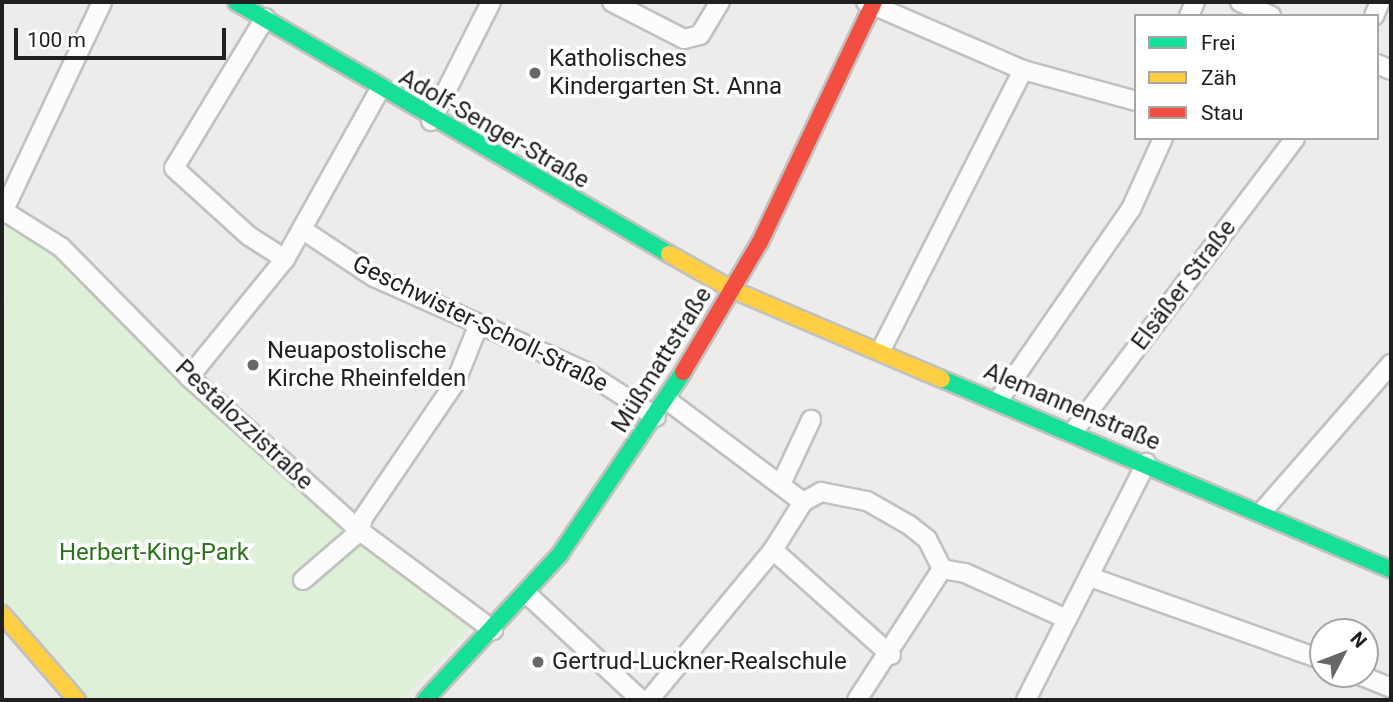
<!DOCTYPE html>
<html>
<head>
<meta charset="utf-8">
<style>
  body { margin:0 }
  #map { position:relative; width:1393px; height:702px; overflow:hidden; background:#eeecea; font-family:Roboto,sans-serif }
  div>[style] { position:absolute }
  .park>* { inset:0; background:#dff0d8 }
  .roads { filter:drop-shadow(2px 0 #c1c1c0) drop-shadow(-2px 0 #c1c1c0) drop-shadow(0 2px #c1c1c0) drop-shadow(0 -2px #c1c1c0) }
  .street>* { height:18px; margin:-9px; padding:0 9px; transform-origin:9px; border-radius:9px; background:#fcfcfc }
  .fast>* { height:16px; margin:-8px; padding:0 8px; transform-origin:8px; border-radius:8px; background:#16e098 }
  .slow>* { height:16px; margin:-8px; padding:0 8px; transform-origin:8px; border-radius:8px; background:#ffcf43 }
  .jam>* { height:16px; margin:-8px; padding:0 8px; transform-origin:8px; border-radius:8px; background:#f24e42 }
  .dots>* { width:19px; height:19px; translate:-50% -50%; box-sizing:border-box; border:4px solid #fff; border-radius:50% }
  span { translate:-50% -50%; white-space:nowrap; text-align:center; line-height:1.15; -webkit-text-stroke:7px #fff; paint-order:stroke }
  .poi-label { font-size:24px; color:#202020 }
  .left { translate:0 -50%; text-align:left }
  .street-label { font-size:24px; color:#202020 }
  .park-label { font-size:24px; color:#287418 }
  .frame { position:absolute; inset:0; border:4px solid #202020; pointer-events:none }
  .legend { position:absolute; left:1134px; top:14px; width:245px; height:126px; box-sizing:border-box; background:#fff; border:2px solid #a6a6a6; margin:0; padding:9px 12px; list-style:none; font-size:21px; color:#202020 }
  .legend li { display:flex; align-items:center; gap:14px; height:35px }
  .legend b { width:35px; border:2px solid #a6a6a6 }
  .north { position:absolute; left:1309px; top:618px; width:70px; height:70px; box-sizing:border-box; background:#fff; border:2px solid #a6a6a6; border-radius:50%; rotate:48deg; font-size:19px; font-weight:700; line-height:28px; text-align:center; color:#202020 }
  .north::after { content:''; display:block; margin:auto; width:24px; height:32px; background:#686767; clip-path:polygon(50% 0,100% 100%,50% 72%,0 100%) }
  .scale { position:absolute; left:14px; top:28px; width:212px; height:32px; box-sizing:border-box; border:4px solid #202020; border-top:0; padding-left:9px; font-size:21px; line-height:24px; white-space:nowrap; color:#202020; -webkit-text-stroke:5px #fff; paint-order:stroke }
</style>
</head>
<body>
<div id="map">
  <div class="park">
    <div style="clip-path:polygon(6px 220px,56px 256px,473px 626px,402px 700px,88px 700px,2px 600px)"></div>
  </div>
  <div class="roads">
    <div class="street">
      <div style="left:612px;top:2px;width:81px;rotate:27.2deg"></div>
      <div style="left:684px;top:39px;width:16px;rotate:-14deg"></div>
      <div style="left:700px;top:35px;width:39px;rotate:-59deg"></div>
      <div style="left:866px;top:2px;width:171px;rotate:23.4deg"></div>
      <div style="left:1023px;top:70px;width:117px;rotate:15.3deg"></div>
      <div style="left:1240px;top:2px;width:34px;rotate:24deg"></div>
      <div style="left:1189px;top:16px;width:15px;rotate:-67deg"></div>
      <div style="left:1374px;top:16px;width:15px;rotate:-67deg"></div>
      <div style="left:265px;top:18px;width:175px;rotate:121.2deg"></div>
      <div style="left:174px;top:168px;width:101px;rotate:42.2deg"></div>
      <div style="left:249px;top:236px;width:43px;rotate:32.6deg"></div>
      <div style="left:1377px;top:64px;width:15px;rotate:23deg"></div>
      <div style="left:431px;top:121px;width:133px;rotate:-63.2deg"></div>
      <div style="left:4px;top:211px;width:67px;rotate:32.3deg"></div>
      <div style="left:61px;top:247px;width:182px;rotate:45.4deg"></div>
      <div style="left:189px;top:377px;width:230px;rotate:42deg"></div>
      <div style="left:360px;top:531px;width:166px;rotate:36.7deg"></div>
      <div style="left:2px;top:214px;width:234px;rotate:-64.7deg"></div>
      <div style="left:303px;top:230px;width:85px;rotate:33.5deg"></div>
      <div style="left:374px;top:277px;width:232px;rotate:24.1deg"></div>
      <div style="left:586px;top:372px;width:83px;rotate:32.7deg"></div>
      <div style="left:881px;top:350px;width:314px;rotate:-63.1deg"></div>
      <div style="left:189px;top:377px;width:152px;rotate:-50.9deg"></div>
      <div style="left:285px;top:259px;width:195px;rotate:-60.8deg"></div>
      <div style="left:667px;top:400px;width:170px;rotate:36.9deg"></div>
      <div style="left:998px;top:401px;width:234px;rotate:-55.3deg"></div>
      <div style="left:1131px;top:209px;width:78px;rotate:-65.7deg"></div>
      <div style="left:1073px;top:432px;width:368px;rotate:-52.9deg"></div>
      <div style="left:781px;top:484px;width:71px;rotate:-64.9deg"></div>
      <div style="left:1261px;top:513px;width:198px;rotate:-48.9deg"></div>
      <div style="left:773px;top:550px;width:158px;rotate:41.7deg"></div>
      <div style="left:942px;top:569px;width:23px;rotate:10deg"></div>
      <div style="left:965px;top:573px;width:112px;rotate:24.3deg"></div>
      <div style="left:1090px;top:577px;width:247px;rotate:19.6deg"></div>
      <div style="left:303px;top:580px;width:75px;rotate:-40.7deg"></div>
      <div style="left:360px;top:531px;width:13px;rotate:-77deg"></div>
      <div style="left:363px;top:518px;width:166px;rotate:-55.8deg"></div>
      <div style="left:456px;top:381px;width:59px;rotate:-68.2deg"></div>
      <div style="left:527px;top:594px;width:156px;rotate:42.9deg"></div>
      <div style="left:1357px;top:674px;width:37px;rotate:22deg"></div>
      <div style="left:649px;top:700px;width:195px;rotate:-50.4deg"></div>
      <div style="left:773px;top:550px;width:57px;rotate:-58deg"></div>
      <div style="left:803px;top:502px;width:21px;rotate:-29deg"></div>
      <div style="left:821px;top:492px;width:47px;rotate:11.1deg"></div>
      <div style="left:867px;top:501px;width:48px;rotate:29.7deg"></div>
      <div style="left:909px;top:525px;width:23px;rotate:38deg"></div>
      <div style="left:927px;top:539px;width:34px;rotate:63deg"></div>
      <div style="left:942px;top:569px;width:156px;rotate:123deg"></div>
      <div style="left:1026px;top:700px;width:266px;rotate:-63.1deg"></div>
    </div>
    <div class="fast">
      <div style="left:236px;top:2px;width:501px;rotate:30.2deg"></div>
      <div style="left:942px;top:379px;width:488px;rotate:23deg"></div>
      <div style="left:425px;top:700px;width:199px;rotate:-47.2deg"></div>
      <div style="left:560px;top:554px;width:220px;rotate:-55.9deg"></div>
    </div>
    <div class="slow">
      <div style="left:669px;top:254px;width:73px;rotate:29.4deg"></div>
      <div style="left:733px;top:290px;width:227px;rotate:23.1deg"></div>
      <div style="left:2px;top:614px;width:114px;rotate:48.9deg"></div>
    </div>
    <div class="jam">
      <div style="left:683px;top:372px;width:151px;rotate:-59.4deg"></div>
      <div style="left:760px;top:242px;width:266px;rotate:-64.6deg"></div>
    </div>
  </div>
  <div class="dots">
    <div style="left:535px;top:73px;background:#686767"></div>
    <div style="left:253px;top:365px;background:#686767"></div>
    <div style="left:538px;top:662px;background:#686767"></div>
  </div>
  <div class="poi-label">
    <span class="left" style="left:549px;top:73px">Katholisches<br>Kindergarten St. Anna</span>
    <span class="left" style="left:267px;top:365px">Neuapostolische<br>Kirche Rheinfelden</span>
    <span class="left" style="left:552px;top:662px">Gertrud-Luckner-Realschule</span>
  </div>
  <div class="street-label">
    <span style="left:494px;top:129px;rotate:30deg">Adolf-Senger-Straße</span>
    <span style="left:1184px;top:285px;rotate:-53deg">Elsäßer Straße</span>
    <span style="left:480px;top:324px;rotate:26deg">Geschwister-Scholl-Straße</span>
    <span style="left:662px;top:360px;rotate:-58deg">Müßmattstraße</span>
    <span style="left:1072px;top:407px;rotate:23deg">Alemannenstraße</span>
    <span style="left:244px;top:425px;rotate:43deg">Pestalozzistraße</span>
  </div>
  <div class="park-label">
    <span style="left:154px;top:553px">Herbert-King-Park</span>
  </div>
  <div class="frame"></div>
  <ul class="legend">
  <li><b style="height:9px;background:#16e098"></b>Frei</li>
  <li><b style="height:9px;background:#ffcf43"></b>Zäh</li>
  <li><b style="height:9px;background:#f24e42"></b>Stau</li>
  </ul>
  <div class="north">N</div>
  <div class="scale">100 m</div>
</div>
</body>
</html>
